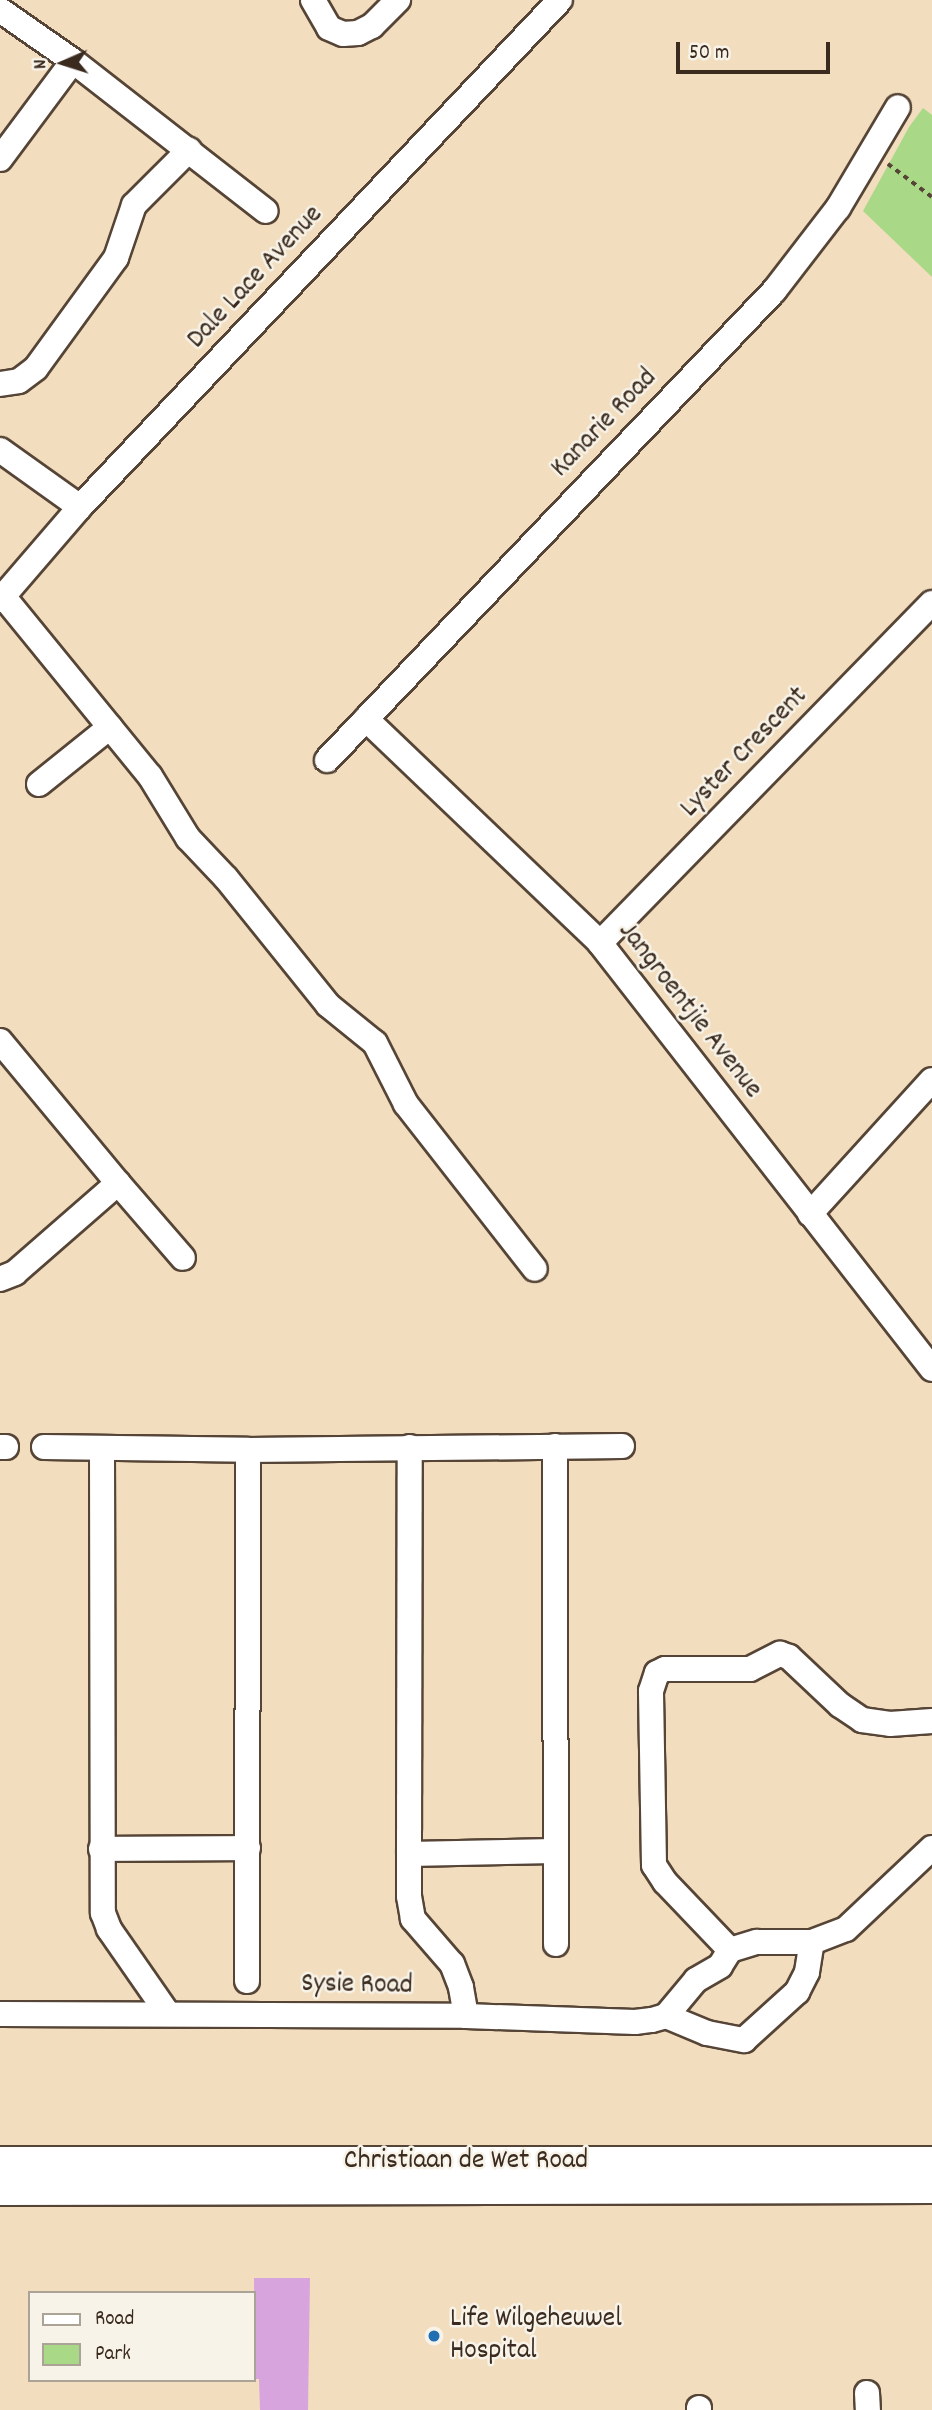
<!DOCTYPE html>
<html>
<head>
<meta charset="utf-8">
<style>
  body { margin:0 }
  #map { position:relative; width:932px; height:2410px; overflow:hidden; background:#f2ddbf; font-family:Dekko,sans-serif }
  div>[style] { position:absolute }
  .green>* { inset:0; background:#a9d987 }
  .building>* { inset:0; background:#d7a4de }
  .path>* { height:3.5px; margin-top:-1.75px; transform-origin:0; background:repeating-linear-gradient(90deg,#564536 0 5px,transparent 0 10px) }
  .roads { filter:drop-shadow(2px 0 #564536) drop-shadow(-2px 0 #564536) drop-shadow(0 2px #564536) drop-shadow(0 -2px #564536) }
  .minor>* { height:24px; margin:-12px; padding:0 12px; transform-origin:12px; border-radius:12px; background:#fff }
  .major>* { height:32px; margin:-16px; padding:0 16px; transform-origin:16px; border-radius:16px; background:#fff }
  .dots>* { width:19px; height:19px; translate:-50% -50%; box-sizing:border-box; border:4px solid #f7f3e8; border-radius:50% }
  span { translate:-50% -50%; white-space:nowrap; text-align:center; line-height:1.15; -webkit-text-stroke:5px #f7f3e8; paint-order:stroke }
  .street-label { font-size:28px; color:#3b2a1e }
  .poi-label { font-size:28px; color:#3b2a1e }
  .left { translate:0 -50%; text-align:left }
  .legend { position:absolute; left:28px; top:2291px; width:228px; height:91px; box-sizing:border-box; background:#f7f3e8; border:2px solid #aca397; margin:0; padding:9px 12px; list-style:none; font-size:21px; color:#3b2a1e }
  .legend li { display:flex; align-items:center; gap:14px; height:35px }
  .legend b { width:35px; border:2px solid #aca397 }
  .north { position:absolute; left:28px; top:28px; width:70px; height:70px; -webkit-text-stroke:5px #f7f3e8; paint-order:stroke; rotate:267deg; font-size:19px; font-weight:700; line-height:28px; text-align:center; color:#3b2a1e }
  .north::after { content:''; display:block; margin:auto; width:24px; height:32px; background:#3b2a1e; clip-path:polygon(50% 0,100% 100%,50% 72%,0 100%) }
  .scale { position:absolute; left:676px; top:42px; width:154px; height:32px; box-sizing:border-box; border:4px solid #3b2a1e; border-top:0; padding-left:9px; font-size:21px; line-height:24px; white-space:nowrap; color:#3b2a1e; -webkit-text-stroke:5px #f7f3e8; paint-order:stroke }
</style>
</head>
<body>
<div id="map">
  <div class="green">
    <div style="clip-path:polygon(923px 108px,932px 115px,932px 277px,863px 211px,909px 127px)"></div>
  </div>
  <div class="building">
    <div style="clip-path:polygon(254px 2278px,310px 2278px,308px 2410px,260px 2410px,259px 2379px,255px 2379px)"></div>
  </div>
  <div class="path">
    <div style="left:888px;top:164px;width:55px;rotate:36.9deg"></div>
  </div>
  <div class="roads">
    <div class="minor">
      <div style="left:313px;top:0;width:32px;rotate:60deg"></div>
      <div style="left:329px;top:28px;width:15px;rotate:23deg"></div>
      <div style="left:343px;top:34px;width:15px;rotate:-4deg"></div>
      <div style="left:358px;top:33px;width:16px;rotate:-27deg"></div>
      <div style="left:372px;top:26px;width:37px;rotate:-45deg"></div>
      <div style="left:0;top:10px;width:89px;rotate:34.9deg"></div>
      <div style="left:73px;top:61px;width:244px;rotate:37.9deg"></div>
      <div style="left:0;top:159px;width:122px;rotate:-53.3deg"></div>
      <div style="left:0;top:384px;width:19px;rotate:-9deg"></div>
      <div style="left:19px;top:381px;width:21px;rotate:-37deg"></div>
      <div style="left:36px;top:368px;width:136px;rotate:-54deg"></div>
      <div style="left:116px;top:258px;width:56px;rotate:-71.2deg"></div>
      <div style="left:134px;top:205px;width:78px;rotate:-45deg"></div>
      <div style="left:0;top:450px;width:98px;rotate:35.5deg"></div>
      <div style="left:3px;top:596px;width:232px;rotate:50.8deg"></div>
      <div style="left:150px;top:776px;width:73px;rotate:58.5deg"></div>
      <div style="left:188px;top:838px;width:55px;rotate:46.5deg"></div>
      <div style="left:226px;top:878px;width:163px;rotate:51.2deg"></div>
      <div style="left:328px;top:1005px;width:60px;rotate:39deg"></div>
      <div style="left:375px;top:1043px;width:68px;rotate:63.1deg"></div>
      <div style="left:406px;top:1104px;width:209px;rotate:52deg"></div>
      <div style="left:0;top:600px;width:123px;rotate:-49.3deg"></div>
      <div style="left:80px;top:507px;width:698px;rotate:-46.57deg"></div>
      <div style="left:366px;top:719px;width:324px;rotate:43.7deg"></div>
      <div style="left:600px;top:943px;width:540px;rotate:52.07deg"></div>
      <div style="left:327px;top:760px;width:648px;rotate:-46.38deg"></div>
      <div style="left:774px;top:291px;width:105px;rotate:-52.4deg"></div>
      <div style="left:838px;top:208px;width:117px;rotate:-59.3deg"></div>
      <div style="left:39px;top:784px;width:91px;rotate:-38.8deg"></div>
      <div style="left:600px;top:943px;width:475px;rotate:-45.7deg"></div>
      <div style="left:0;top:1041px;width:185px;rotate:50.3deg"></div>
      <div style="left:118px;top:1183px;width:137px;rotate:138.9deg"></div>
      <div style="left:15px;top:1273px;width:16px;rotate:158deg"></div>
      <div style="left:118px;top:1183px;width:99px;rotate:49.1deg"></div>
      <div style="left:810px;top:1214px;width:181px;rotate:-47.7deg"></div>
      <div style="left:555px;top:1446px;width:498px;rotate:89.9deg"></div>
      <div style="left:0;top:1447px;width:6px"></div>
      <div style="left:44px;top:1447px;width:204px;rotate:0.8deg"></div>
      <div style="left:248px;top:1450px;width:374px;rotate:-0.6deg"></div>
      <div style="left:102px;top:1449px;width:464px;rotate:89.9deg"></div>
      <div style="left:103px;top:1913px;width:17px;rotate:69deg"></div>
      <div style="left:109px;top:1929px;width:103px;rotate:55.2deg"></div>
      <div style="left:101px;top:1849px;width:147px;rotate:-0.4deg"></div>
      <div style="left:409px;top:1854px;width:407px;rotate:-89.9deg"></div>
      <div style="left:730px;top:1950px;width:94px;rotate:-133.7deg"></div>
      <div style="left:665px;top:1882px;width:20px;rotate:-123deg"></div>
      <div style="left:654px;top:1865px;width:174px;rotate:-91deg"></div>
      <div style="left:651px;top:1691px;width:19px;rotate:-72deg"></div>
      <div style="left:657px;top:1673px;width:9px;rotate:-27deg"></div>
      <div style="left:665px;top:1669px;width:85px"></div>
      <div style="left:750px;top:1669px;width:34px;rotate:-27deg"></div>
      <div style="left:780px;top:1654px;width:9px;rotate:18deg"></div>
      <div style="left:789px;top:1657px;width:70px;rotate:43.3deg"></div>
      <div style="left:840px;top:1705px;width:27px;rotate:34deg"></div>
      <div style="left:862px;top:1720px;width:28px;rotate:8deg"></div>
      <div style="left:890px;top:1724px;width:42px;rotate:-4.1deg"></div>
      <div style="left:247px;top:1981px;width:531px;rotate:-89.89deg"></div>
      <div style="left:0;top:2014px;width:466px;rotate:0.2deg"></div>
      <div style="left:466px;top:2016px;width:169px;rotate:2deg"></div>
      <div style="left:635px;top:2022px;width:17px;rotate:-7deg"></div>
      <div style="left:652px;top:2020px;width:15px;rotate:-16deg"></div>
      <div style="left:666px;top:2016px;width:47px;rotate:-50.2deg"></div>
      <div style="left:696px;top:1980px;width:28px;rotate:-30deg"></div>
      <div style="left:720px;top:1966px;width:19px;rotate:-58deg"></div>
      <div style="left:730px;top:1950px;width:28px;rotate:-17deg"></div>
      <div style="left:757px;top:1942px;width:55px"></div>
      <div style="left:812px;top:1942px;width:36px;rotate:-21deg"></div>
      <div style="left:846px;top:1929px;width:118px;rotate:-43.3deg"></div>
      <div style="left:466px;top:2016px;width:29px;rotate:-100deg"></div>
      <div style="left:461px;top:1987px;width:25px;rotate:-111deg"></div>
      <div style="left:452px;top:1964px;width:60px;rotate:-130.9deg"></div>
      <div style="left:413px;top:1919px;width:23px;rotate:-100deg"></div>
      <div style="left:409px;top:1896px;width:42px;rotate:-90deg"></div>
      <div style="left:409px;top:1854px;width:145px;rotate:-1.2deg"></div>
      <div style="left:666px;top:2016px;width:44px;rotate:22.5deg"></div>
      <div style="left:707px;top:2033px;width:38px;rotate:11deg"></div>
      <div style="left:744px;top:2040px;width:72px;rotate:-42.2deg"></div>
      <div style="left:797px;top:1992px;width:22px;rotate:-63deg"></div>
      <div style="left:807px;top:1972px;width:30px;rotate:-81deg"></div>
      <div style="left:867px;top:2393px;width:17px;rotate:87deg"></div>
      <div style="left:699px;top:2408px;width:2px;rotate:90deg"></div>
    </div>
    <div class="major">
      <div style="left:0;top:2163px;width:932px"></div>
      <div style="left:0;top:2189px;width:932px;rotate:-0.12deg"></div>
    </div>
  </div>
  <div class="dots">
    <div style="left:434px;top:2336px;background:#1f6fb2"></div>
  </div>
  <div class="street-label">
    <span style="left:256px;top:278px;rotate:-47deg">Dale Lace Avenue</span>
    <span style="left:605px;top:424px;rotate:-46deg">Kanarie Road</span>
    <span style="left:745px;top:753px;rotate:-46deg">Lyster Crescent</span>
    <span style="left:689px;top:1011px;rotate:52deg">Jangroentjie Avenue</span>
    <span style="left:357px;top:1986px;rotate:1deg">Sysie Road</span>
    <span style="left:466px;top:2162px">Christiaan de Wet Road</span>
  </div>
  <div class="poi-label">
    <span class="left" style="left:450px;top:2336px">Life Wilgeheuwel<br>Hospital</span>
  </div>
  <ul class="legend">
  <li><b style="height:9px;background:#fff"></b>Road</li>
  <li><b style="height:19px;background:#a9d987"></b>Park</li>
  </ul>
  <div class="north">N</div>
  <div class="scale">50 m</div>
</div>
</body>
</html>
